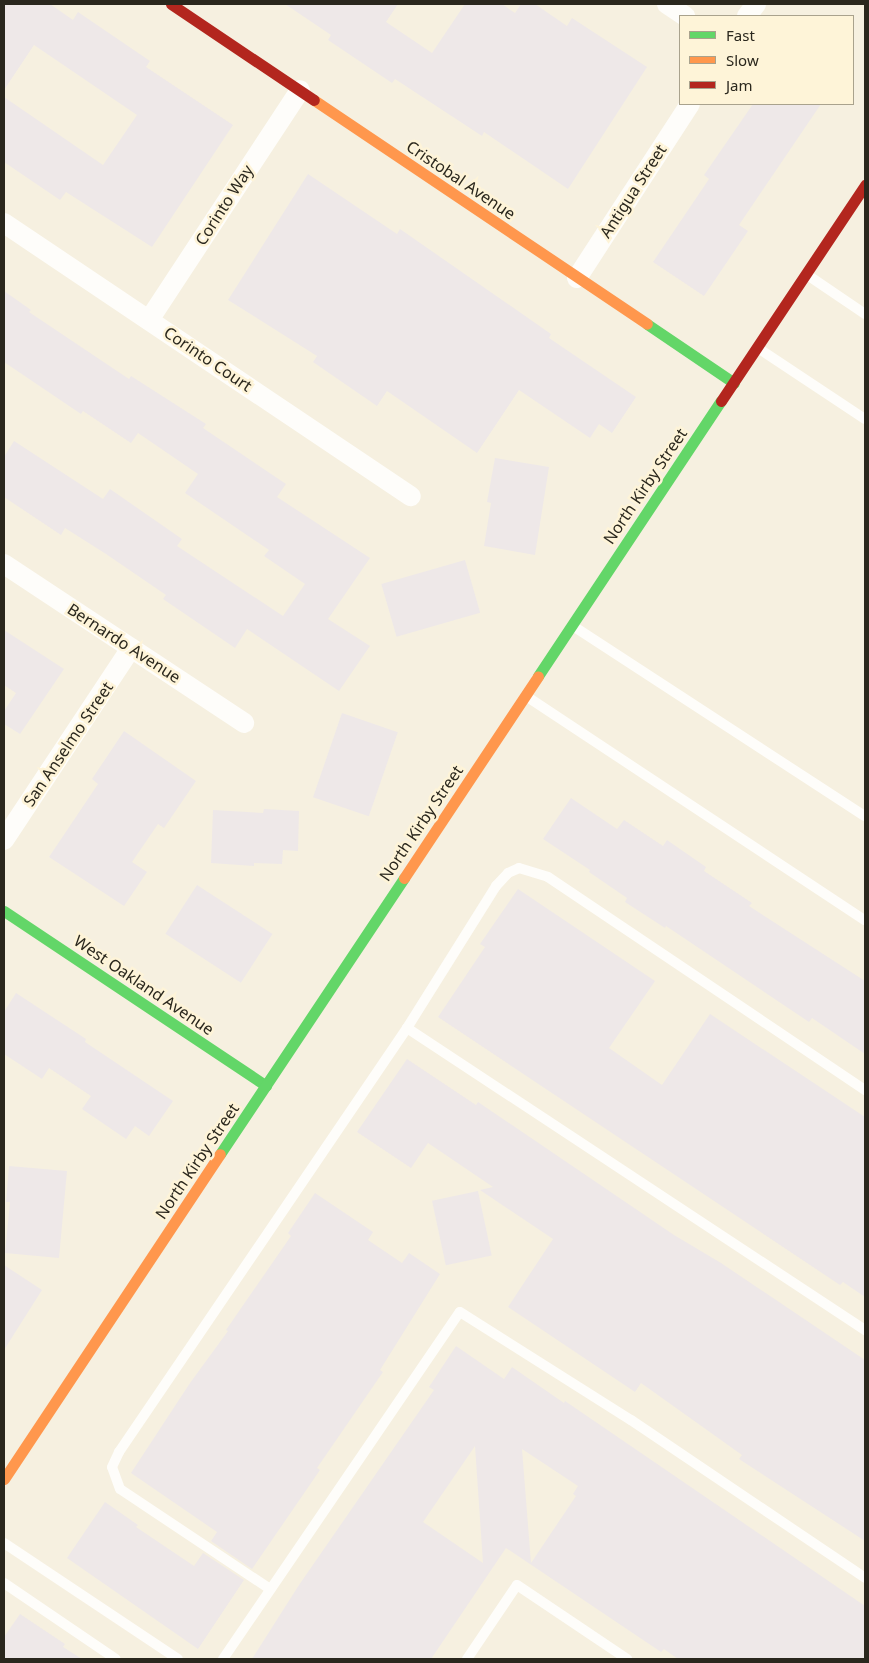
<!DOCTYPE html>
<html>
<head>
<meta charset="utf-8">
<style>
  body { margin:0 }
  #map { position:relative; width:869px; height:1663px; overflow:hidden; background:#f6f0e0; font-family:"Noto Sans",sans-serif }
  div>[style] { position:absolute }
  .building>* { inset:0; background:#eee8e8; transform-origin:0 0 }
  .lane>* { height:10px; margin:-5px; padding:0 5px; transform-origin:5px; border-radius:5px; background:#fefdfa }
  .street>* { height:20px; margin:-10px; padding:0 10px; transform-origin:10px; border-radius:10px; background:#fefdfa }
  .fast>* { height:11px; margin:-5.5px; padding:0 5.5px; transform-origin:5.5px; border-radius:5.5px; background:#63d668 }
  .slow>* { height:11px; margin:-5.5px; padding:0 5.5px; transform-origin:5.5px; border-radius:5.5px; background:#ff974d }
  .jam>* { height:11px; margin:-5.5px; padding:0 5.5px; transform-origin:5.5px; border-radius:5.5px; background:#b3261e }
  span { translate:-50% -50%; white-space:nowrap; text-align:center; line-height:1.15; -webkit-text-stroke:5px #fef4d8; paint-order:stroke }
  .street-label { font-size:16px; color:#2a271d }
  .frame { position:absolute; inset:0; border:5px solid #2a271d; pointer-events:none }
  .legend { position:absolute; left:679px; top:15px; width:175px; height:90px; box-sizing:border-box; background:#fef4d8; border:1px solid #a9a28d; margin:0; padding:6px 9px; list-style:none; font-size:15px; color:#2a271d }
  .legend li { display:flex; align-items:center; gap:10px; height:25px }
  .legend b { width:25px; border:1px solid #a9a28d }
</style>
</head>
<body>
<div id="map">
  <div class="building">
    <div style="clip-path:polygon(4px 4px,50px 4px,73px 20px,78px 12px,150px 61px,146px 67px,233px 125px,152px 247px,66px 192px,60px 200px,4px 162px,4px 97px,103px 165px,137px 115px,34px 45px,4px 90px)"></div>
    <div style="clip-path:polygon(285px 4px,398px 4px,386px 22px,432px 53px,465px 4px,502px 4px,515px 13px,521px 4px,535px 4px,567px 26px,572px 18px,647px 67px,568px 189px,484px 132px,482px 136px,395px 79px,392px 83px,328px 40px,331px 35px)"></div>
    <div style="clip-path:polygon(753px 104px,821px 104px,739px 225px,748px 231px,704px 296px,653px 262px,709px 179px,704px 175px)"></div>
    <div style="clip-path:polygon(308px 174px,397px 234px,400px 229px,551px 334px,549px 338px,636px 397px,612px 433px,599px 424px,590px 438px,519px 390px,477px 453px,387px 391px,377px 406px,313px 362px,317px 356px,228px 300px)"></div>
    <div style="clip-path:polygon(4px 291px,31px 310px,29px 312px,129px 379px,131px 376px,206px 424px,203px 428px,286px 484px,277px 497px,370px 558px,328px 619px,370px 646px,339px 691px,247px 629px,235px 648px,163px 599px,166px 595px,106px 554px,65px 528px,61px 535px,4px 497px,4px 457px,14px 441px,103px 499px,110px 489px,182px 539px,177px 546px,283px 616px,305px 584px,264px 556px,269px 550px,185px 493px,198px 474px,138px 433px,131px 443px,83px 411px,81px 414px,4px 362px)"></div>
    <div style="clip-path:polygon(495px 458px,549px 467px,535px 555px,484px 546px,491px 503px,487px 502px)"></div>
    <div style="left:465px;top:560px;width:55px;height:87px;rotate:74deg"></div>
    <div style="clip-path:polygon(4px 630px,64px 669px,20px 734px,4px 724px,4px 711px,16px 693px,4px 685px)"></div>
    <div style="left:342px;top:713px;width:59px;height:89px;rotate:19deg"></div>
    <div style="clip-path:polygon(124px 731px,196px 781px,164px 828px,158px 824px,132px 862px,147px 872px,124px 906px,49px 857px,98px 784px,92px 779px)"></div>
    <div style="clip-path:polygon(571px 798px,617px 829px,624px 820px,663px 846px,667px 840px,706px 867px,704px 871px,752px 903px,749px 906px,865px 981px,865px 1054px,812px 1018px,809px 1022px,666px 926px,665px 928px,625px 902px,627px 898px,589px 872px,590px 870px,543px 839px)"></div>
    <div style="clip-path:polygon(264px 809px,299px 811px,298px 851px,283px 850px,282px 864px,254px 863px,254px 866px,211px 863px,213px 810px,263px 813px)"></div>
    <div style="left:197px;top:885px;width:90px;height:58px;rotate:33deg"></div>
    <div style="clip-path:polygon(518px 889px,655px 981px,609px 1048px,662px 1085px,710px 1014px,865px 1117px,865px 1297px,843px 1282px,840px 1285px,438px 1017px,485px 947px,480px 944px)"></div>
    <div style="clip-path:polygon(16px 993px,86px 1039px,85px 1042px,173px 1101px,149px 1136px,135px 1126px,126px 1139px,82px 1109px,91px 1096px,49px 1068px,42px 1079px,4px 1054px,4px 1012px)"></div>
    <div style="clip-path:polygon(407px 1059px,476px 1105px,478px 1102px,674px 1235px,721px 1263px,865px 1360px,865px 1541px,739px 1459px,742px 1455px,641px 1383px,635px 1392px,508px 1307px,553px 1239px,480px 1190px,493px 1187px,428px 1143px,411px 1168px,357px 1132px)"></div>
    <div style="clip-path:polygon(9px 1166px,67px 1171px,59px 1258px,5px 1253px,10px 1202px,6px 1202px)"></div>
    <div style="left:478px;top:1191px;width:66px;height:47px;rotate:78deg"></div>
    <div style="clip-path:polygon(315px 1193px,373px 1232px,368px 1240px,402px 1263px,409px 1253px,440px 1274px,380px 1370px,383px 1372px,317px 1468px,320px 1470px,252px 1569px,211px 1541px,217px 1532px,131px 1473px,190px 1383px,228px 1331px,226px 1330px,291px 1236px,288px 1233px)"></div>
    <div style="clip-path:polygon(4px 1265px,42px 1290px,4px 1350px)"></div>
    <div style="clip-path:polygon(evenodd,456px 1346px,504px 1379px,512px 1367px,564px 1403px,565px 1401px,865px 1606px,865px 1659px,678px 1659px,664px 1649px,661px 1652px,506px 1548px,431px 1659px,252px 1659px,299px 1585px,434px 1390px,429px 1387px,456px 1346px,475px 1446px,483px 1563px,423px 1522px,475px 1446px,456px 1346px,522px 1449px,578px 1486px,573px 1494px,576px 1496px,531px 1563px,522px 1449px)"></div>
    <div style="clip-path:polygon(105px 1502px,138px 1525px,136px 1527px,194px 1566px,203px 1553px,244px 1580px,198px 1649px,67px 1558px)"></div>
    <div style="clip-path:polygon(20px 1614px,65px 1644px,63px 1647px,82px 1659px,4px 1659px,4px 1637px)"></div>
  </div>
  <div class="lane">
    <div style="left:806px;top:274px;width:71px;rotate:34.1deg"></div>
    <div style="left:758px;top:348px;width:128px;rotate:33.6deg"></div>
    <div style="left:573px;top:626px;width:348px;rotate:33.1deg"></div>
    <div style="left:526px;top:696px;width:406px;rotate:33.5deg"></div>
    <div style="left:407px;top:1028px;width:549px;rotate:33.4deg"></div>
    <div style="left:4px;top:1543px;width:209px;rotate:33.7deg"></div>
    <div style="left:4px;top:1583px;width:135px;rotate:34.2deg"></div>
    <div style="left:270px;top:1589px;width:180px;rotate:-146.3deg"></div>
    <div style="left:120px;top:1489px;width:23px;rotate:-110deg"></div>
    <div style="left:112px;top:1467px;width:17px;rotate:-65deg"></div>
    <div style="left:119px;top:1452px;width:513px;rotate:-55.81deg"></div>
    <div style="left:407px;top:1028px;width:168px;rotate:-57.9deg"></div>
    <div style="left:496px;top:886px;width:18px;rotate:-47deg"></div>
    <div style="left:508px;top:873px;width:12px;rotate:-24deg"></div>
    <div style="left:519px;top:868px;width:30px;rotate:17deg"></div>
    <div style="left:548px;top:877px;width:382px;rotate:33.9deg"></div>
    <div style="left:223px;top:1659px;width:420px;rotate:-55.7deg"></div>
    <div style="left:460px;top:1312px;width:202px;rotate:32.3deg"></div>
    <div style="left:631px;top:1420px;width:282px;rotate:34deg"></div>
    <div style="left:467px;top:1659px;width:89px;rotate:-56deg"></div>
    <div style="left:517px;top:1585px;width:133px;rotate:33.9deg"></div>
  </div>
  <div class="street">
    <div style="left:667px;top:4px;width:22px;rotate:34deg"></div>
    <div style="left:747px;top:16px;width:15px;rotate:-53deg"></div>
    <div style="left:4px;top:223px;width:490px;rotate:33.9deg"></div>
    <div style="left:577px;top:278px;width:207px;rotate:-57deg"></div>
    <div style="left:149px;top:320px;width:275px;rotate:-56.7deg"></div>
    <div style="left:4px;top:564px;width:288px;rotate:33.5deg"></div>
    <div style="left:4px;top:840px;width:230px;rotate:-56.5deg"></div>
  </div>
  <div class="fast">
    <div style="left:647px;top:324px;width:105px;rotate:34.1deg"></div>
    <div style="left:538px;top:676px;width:330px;rotate:-56.4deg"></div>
    <div style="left:4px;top:911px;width:315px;rotate:33.7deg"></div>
    <div style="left:220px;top:1154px;width:332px;rotate:-56.3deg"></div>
  </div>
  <div class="slow">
    <div style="left:314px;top:100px;width:401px;rotate:33.9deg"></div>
    <div style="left:404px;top:878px;width:242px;rotate:-56.4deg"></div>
    <div style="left:4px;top:1479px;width:390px;rotate:-56.4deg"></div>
  </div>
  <div class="jam">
    <div style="left:171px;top:4px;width:172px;rotate:33.9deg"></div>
    <div style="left:721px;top:401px;width:260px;rotate:-56.3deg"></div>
  </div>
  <div class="street-label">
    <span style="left:461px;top:180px;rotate:34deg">Cristobal Avenue</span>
    <span style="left:633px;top:191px;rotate:-57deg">Antigua Street</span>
    <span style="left:224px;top:205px;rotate:-57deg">Corinto Way</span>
    <span style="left:208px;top:359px;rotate:34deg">Corinto Court</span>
    <span style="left:645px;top:486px;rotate:-56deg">North Kirby Street</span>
    <span style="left:124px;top:643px;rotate:33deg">Bernardo Avenue</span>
    <span style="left:68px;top:744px;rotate:-56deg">San Anselmo Street</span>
    <span style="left:421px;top:823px;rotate:-56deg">North Kirby Street</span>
    <span style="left:144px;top:985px;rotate:34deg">West Oakland Avenue</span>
    <span style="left:197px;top:1161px;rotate:-56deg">North Kirby Street</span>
  </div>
  <div class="frame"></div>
  <ul class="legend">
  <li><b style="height:6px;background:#63d668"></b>Fast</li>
  <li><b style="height:6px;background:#ff974d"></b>Slow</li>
  <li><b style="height:6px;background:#b3261e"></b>Jam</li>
  </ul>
</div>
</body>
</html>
